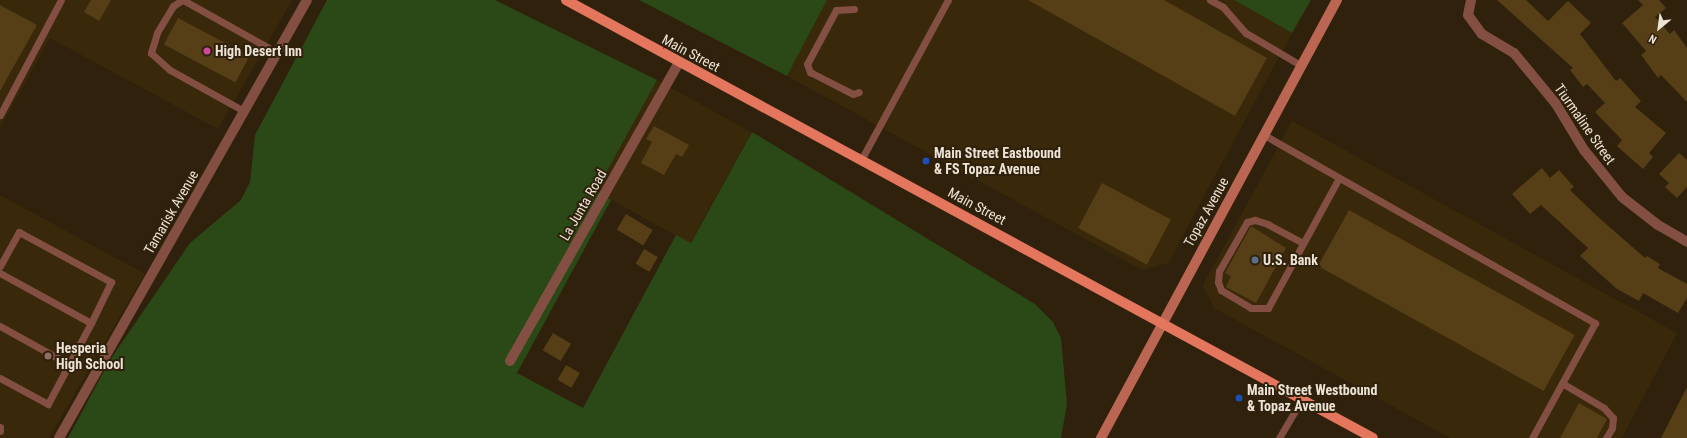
<!DOCTYPE html>
<html>
<head>
<meta charset="utf-8">
<style>
  body { margin:0 }
  #map { position:relative; width:1687px; height:438px; overflow:hidden; background:#2f210b; font-family:"Roboto Condensed",sans-serif }
  div>[style] { position:absolute }
  .built>* { inset:0; background:#3a280a; transform-origin:0 0 }
  .green>* { inset:0; background:#2b4916 }
  .building>* { inset:0; background:#563e17; transform-origin:0 0 }
  .lane>* { height:7px; margin:-3.5px; padding:0 3.5px; transform-origin:3.5px; border-radius:3.5px; background:#844f43 }
  .street>* { height:10px; margin:-5px; padding:0 5px; transform-origin:5px; border-radius:5px; background:#844f43 }
  .secondary>* { height:10px; margin:-5px; padding:0 5px; transform-origin:5px; border-radius:5px; background:#ba6652 }
  .primary>* { height:10px; margin:-5px; padding:0 5px; transform-origin:5px; border-radius:5px; background:#e4765d }
  .dots>* { width:11px; height:11px; translate:-50% -50%; box-sizing:border-box; border:2px solid #2f210b; border-radius:50% }
  span { translate:-50% -50%; white-space:nowrap; text-align:center; line-height:1.15; -webkit-text-stroke:4px #2f210b; paint-order:stroke }
  .poi-label { font-size:14px; color:#ece3d5; font-weight:700 }
  .left { translate:0 -50%; text-align:left }
  .street-label { font-size:14px; color:#ece3d5 }
  .north { position:absolute; left:1639px; top:8px; width:40px; height:40px; -webkit-text-stroke:3px #2f210b; paint-order:stroke; rotate:209deg; font-size:11px; font-weight:700; line-height:16px; text-align:center; color:#ece3d5 }
  .north::after { content:''; display:block; margin:auto; width:14px; height:18px; background:#ece3d5; clip-path:polygon(50% 0,100% 100%,50% 72%,0 100%) }
</style>
</head>
<body>
<div id="map">
  <div class="built">
    <div style="clip-path:polygon(0 0,292px 0,218px 129px,50px 38px,0 128px)"></div>
    <div style="clip-path:polygon(827px 0,1234px 0,1292px 33px,1168px 263px,1142px 270px,787px 76px)"></div>
    <div style="left:657px;top:80px;width:108px;height:127px;rotate:29deg"></div>
    <div style="clip-path:polygon(1292px 121px,1677px 333px,1622px 438px,1450px 438px,1214px 308px,1203px 285px)"></div>
    <div style="clip-path:polygon(0 195px,145px 274px,49px 438px,0 438px)"></div>
  </div>
  <div class="green">
    <div style="clip-path:polygon(327px 0,495px 0,657px 80px,596px 191px,611px 200px,517px 373px,583px 408px,676px 235px,691px 243px,752px 132px,1035px 304px,1053px 322px,1061px 338px,1067px 404px,1061px 438px,68px 438px,110px 360px,190px 243px,241px 200px,250px 182px,255px 135px)"></div>
    <div style="clip-path:polygon(639px 0,827px 0,787px 76px)"></div>
    <div style="clip-path:polygon(1234px 0,1311px 0,1292px 33px)"></div>
  </div>
  <div class="building">
    <div style="clip-path:polygon(91px 0,111px 0,99px 21px,84px 12px)"></div>
    <div style="clip-path:polygon(1028px 0,1164px 0,1267px 58px,1235px 116px)"></div>
    <div style="clip-path:polygon(1497px 0,1526px 0,1548px 21px,1568px 1px,1591px 23px,1580px 34px,1616px 81px,1620px 78px,1641px 101px,1635px 107px,1666px 133px,1649px 153px,1653px 157px,1643px 169px,1617px 146px,1622px 140px,1595px 112px,1605px 103px,1587px 84px,1583px 87px,1570px 70px,1573px 68px)"></div>
    <div style="clip-path:polygon(1638px 0,1659px 0,1666px 8px,1655px 17px,1670px 34px,1674px 30px,1687px 48px,1687px 102px,1661px 75px,1658px 78px,1641px 55px,1646px 51px,1622px 23px,1643px 5px)"></div>
    <div style="clip-path:polygon(0 5px,37px 25px,0 91px)"></div>
    <div style="left:178px;top:18px;width:81px;height:30px;rotate:28deg"></div>
    <div style="clip-path:polygon(654px 126px,689px 145px,682px 157px,676px 154px,664px 175px,641px 163px,652px 142px,646px 139px)"></div>
    <div style="clip-path:polygon(1679px 153px,1687px 160px,1687px 187px,1677px 198px,1665px 187px,1669px 183px,1659px 174px)"></div>
    <div style="clip-path:polygon(1542px 168px,1550px 178px,1559px 170px,1574px 187px,1570px 190px,1597px 216px,1645px 258px,1647px 256px,1660px 264px,1658px 268px,1687px 284px,1687px 298px,1678px 313px,1643px 293px,1639px 301px,1617px 289px,1580px 256px,1588px 248px,1541px 205px,1530px 214px,1512px 194px)"></div>
    <div style="left:1102px;top:183px;width:78px;height:51px;rotate:28deg"></div>
    <div style="left:1349px;top:210px;width:258px;height:64px;rotate:29deg"></div>
    <div style="left:626px;top:214px;width:31px;height:18px;rotate:31deg"></div>
    <div style="clip-path:polygon(1251px 226px,1286px 248px,1256px 303px,1226px 287px,1231px 276px,1225px 273px)"></div>
    <div style="left:644px;top:249px;width:16px;height:17px;rotate:30deg"></div>
    <div style="left:553px;top:333px;width:21px;height:20px;rotate:31deg"></div>
    <div style="left:566px;top:365px;width:16px;height:17px;rotate:30deg"></div>
    <div style="clip-path:polygon(1687px 387px,1687px 438px,1661px 438px)"></div>
    <div style="clip-path:polygon(1579px 403px,1607px 419px,1597px 438px,1560px 438px)"></div>
  </div>
  <div class="lane">
    <div style="left:182px;top:0;width:11px;rotate:146deg"></div>
    <div style="left:173px;top:6px;width:31px;rotate:121deg"></div>
    <div style="left:157px;top:33px;width:21px;rotate:107deg"></div>
    <div style="left:151px;top:53px;width:25px;rotate:42deg"></div>
    <div style="left:170px;top:70px;width:85px;rotate:29deg"></div>
    <div style="left:183px;top:0;width:109px;rotate:29.2deg"></div>
    <div style="left:1210px;top:0;width:15px;rotate:28deg"></div>
    <div style="left:1223px;top:7px;width:35px;rotate:49deg"></div>
    <div style="left:1246px;top:33px;width:65px;rotate:30.5deg"></div>
    <div style="left:854px;top:9px;width:18px;rotate:177deg"></div>
    <div style="left:836px;top:10px;width:61px;rotate:118.2deg"></div>
    <div style="left:807px;top:64px;width:9px;rotate:69deg"></div>
    <div style="left:810px;top:72px;width:48px;rotate:27.1deg"></div>
    <div style="left:853px;top:94px;width:6px;rotate:-18deg"></div>
    <div style="left:0;top:115px;width:130px;rotate:-62.1deg"></div>
    <div style="left:1264px;top:135px;width:381px;rotate:29.6deg"></div>
    <div style="left:1595px;top:323px;width:131px;rotate:118.7deg"></div>
    <div style="left:861px;top:160px;width:182px;rotate:-61.5deg"></div>
    <div style="left:1303px;top:243px;width:40px;rotate:-152deg"></div>
    <div style="left:1268px;top:224px;width:14px;rotate:-163deg"></div>
    <div style="left:1255px;top:220px;width:8px;rotate:166deg"></div>
    <div style="left:1247px;top:222px;width:56px;rotate:119.7deg"></div>
    <div style="left:1219px;top:271px;width:11px;rotate:95deg"></div>
    <div style="left:1218px;top:282px;width:9px;rotate:69deg"></div>
    <div style="left:1221px;top:290px;width:35px;rotate:31deg"></div>
    <div style="left:1251px;top:308px;width:17px"></div>
    <div style="left:1268px;top:308px;width:148px;rotate:-61.4deg"></div>
    <div style="left:0;top:266px;width:39px;rotate:-61deg"></div>
    <div style="left:19px;top:232px;width:105px;rotate:28.5deg"></div>
    <div style="left:111px;top:282px;width:46px;rotate:116deg"></div>
    <div style="left:0;top:273px;width:104px;rotate:28.8deg"></div>
    <div style="left:91px;top:323px;width:92px;rotate:118deg"></div>
    <div style="left:48px;top:404px;width:55px;rotate:-151.6deg"></div>
    <div style="left:0;top:326px;width:80px;rotate:29.1deg"></div>
    <div style="left:1562px;top:383px;width:49px;rotate:30.8deg"></div>
    <div style="left:1604px;top:408px;width:13px;rotate:48deg"></div>
    <div style="left:1613px;top:418px;width:10px;rotate:96deg"></div>
    <div style="left:1612px;top:428px;width:12px;rotate:121deg"></div>
    <div style="left:0;top:427px;width:4px;rotate:90deg"></div>
    <div style="left:1279px;top:438px;width:45px;rotate:-59.5deg"></div>
  </div>
  <div class="street">
    <div style="left:1471px;top:0;width:15px;rotate:101deg"></div>
    <div style="left:1468px;top:15px;width:24px;rotate:54deg"></div>
    <div style="left:1482px;top:34px;width:37px;rotate:31deg"></div>
    <div style="left:1514px;top:53px;width:66px;rotate:50.5deg"></div>
    <div style="left:1556px;top:104px;width:54px;rotate:58.7deg"></div>
    <div style="left:1584px;top:150px;width:60px;rotate:51deg"></div>
    <div style="left:1622px;top:197px;width:46px;rotate:37.9deg"></div>
    <div style="left:1658px;top:225px;width:34px;rotate:30deg"></div>
    <div style="left:510px;top:361px;width:343px;rotate:-60.5deg"></div>
    <div style="left:59px;top:438px;width:503px;rotate:-60.48deg"></div>
  </div>
  <div class="secondary">
    <div style="left:1101px;top:438px;width:498px;rotate:-61.7deg"></div>
  </div>
  <div class="primary">
    <div style="left:566px;top:0;width:918px;rotate:28.49deg"></div>
  </div>
  <div class="dots">
    <div style="left:207px;top:51px;background:#d1479c"></div>
    <div style="left:926px;top:161px;background:#1a4fb4"></div>
    <div style="left:1255px;top:260px;background:#5c6f8a"></div>
    <div style="left:48px;top:356px;background:#8d6e63"></div>
    <div style="left:1239px;top:398px;background:#1a4fb4"></div>
  </div>
  <div class="poi-label">
    <span class="left" style="left:215px;top:51px">High Desert Inn</span>
    <span class="left" style="left:934px;top:161px">Main Street Eastbound<br>&amp; FS Topaz Avenue</span>
    <span class="left" style="left:1263px;top:260px">U.S. Bank</span>
    <span class="left" style="left:56px;top:356px">Hesperia<br>High School</span>
    <span class="left" style="left:1247px;top:398px">Main Street Westbound<br>&amp; Topaz Avenue</span>
  </div>
  <div class="street-label">
    <span style="left:691px;top:53px;rotate:28deg">Main Street</span>
    <span style="left:1585px;top:124px;rotate:55deg">Tiurmaline Street</span>
    <span style="left:583px;top:205px;rotate:-60deg">La Junta Road</span>
    <span style="left:977px;top:206px;rotate:28deg">Main Street</span>
    <span style="left:171px;top:212px;rotate:-60deg">Tamarisk Avenue</span>
    <span style="left:1206px;top:212px;rotate:-61deg">Topaz Avenue</span>
  </div>
  <div class="north">N</div>
</div>
</body>
</html>
